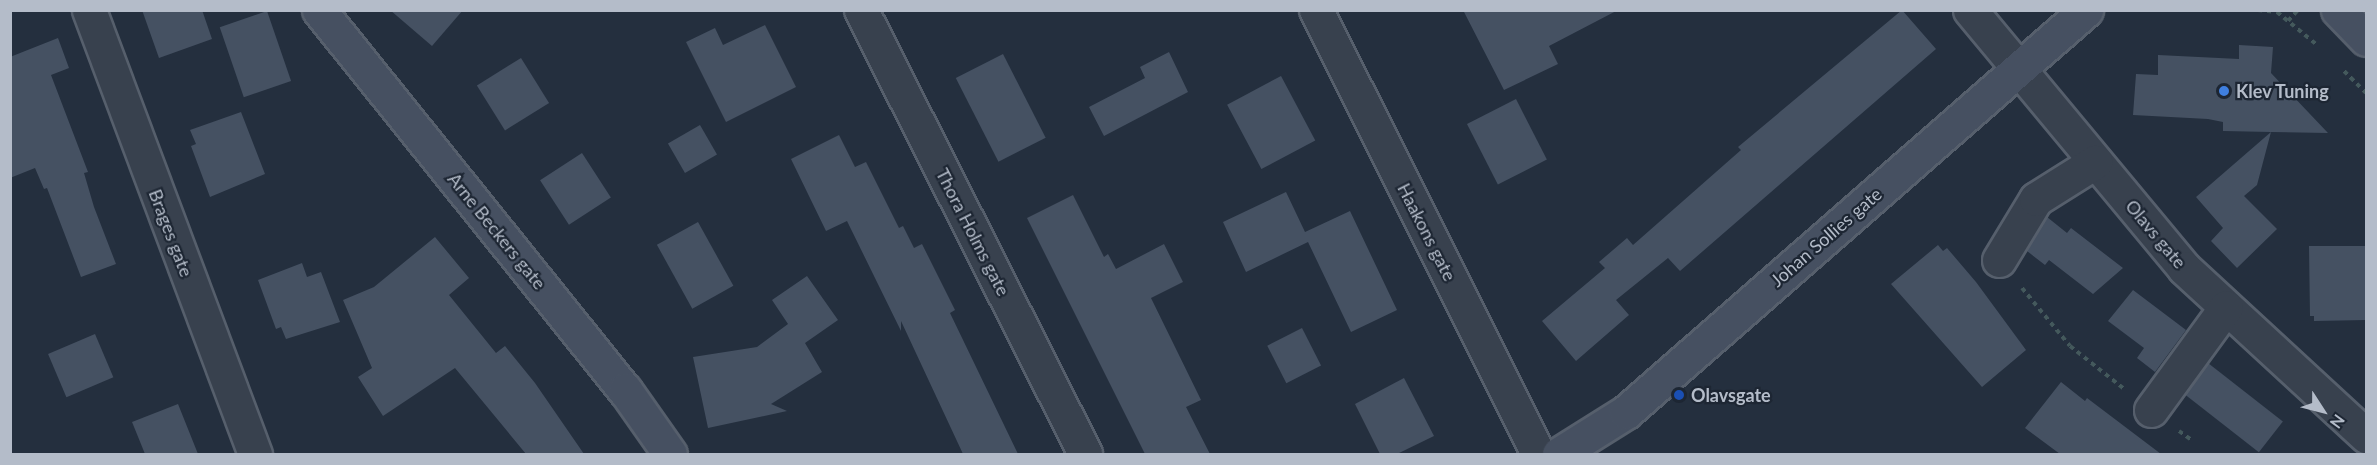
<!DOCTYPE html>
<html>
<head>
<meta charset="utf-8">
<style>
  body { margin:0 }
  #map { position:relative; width:2377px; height:465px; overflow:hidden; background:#242f3e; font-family:Lato,sans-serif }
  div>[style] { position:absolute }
  .building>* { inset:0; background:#455162; transform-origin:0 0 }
  .path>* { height:4px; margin-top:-2px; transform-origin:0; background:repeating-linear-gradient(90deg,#44595c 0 4.5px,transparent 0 9px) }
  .roads { filter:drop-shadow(2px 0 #565f6c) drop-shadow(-2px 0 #565f6c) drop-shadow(0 2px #565f6c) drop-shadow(0 -2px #565f6c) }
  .street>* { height:33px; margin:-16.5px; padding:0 16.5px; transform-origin:16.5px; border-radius:16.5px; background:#38414e }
  .secondary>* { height:33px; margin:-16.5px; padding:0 16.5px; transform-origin:16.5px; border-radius:16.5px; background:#465061 }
  .dots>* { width:16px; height:16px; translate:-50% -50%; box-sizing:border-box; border:3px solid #1d2633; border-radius:50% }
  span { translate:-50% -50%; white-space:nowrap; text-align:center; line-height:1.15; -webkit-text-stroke:4.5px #1d2633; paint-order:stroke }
  .poi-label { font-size:18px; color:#b4bcc9; font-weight:700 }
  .left { translate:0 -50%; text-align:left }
  .street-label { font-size:18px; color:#b4bcc9 }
  .frame { position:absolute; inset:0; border:12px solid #b4bcc9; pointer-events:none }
  .north { position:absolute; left:2293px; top:381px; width:60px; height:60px; -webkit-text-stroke:4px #1d2633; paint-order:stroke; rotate:126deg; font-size:16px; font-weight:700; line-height:24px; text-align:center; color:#b4bcc9 }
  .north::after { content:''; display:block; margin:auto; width:21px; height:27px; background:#b4bcc9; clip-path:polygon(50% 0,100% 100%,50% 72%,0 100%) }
</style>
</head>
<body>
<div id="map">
  <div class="building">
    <div style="clip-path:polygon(142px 10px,202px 10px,212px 39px,159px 58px)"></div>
    <div style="clip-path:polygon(390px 10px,463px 10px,432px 46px)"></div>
    <div style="clip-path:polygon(1463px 10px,1618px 10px,1549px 46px,1558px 64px,1504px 90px)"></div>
    <div style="clip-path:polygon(1902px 10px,1936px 49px,1680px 271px,1668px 258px,1616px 300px,1629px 315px,1576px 361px,1542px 321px,1605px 268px,1599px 262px,1627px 238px,1633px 245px,1741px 150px,1738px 147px)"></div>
    <div style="left:267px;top:11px;width:74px;height:50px;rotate:71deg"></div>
    <div style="clip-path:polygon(765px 25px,796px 87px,726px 122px,686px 42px,715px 28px,723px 45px)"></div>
    <div style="clip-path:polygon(58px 38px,69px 68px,51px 75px,88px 172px,84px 173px,94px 207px,116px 264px,81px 277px,47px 188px,44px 189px,35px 168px,10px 178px,10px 57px)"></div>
    <div style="clip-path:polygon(2239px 45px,2273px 47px,2271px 73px,2328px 133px,2271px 132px,2257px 185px,2244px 196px,2277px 229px,2237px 268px,2211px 241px,2223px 228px,2196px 197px,2271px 132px,2223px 131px,2223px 122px,2208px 119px,2133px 115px,2136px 74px,2158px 75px,2158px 55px,2239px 59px)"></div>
    <div style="clip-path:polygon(1169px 52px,1188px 92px,1104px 136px,1089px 107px,1145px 78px,1140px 67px)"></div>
    <div style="left:1003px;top:54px;width:94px;height:53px;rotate:63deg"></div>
    <div style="left:521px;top:58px;width:53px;height:52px;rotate:58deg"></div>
    <div style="left:1281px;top:76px;width:73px;height:61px;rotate:62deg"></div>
    <div style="left:1516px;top:99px;width:68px;height:55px;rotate:63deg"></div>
    <div style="clip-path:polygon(241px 112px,265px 174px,210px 197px,191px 146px,196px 144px,190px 130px)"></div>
    <div style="left:700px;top:125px;width:34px;height:37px;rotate:60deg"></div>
    <div style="clip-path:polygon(839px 135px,855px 167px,866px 162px,899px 228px,903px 226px,914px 248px,922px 244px,955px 310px,950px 313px,1018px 454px,963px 454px,901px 321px,901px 331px,847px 221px,826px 231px,791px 159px)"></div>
    <div style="left:582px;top:153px;width:53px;height:50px;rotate:57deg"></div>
    <div style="clip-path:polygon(1286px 192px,1305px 232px,1350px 211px,1397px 310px,1351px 332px,1308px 242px,1246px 272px,1223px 222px)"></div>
    <div style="clip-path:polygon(1073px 195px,1104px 257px,1108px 254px,1116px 269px,1164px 244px,1183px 282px,1151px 298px,1201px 400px,1186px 407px,1210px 454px,1145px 454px,1027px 218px)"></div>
    <div style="clip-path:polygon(2047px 217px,2067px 233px,2071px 228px,2123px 268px,2093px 294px,2049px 260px,2045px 265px,2027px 251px)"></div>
    <div style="left:698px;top:222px;width:73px;height:47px;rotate:61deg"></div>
    <div style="clip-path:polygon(435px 237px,469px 278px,449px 295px,496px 353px,505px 346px,535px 383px,584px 454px,526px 454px,455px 368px,383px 416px,358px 377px,372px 368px,343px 300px,374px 287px)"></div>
    <div style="clip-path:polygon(1938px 245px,1943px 251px,1947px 248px,1976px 282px,2026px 350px,1982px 387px,1891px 284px)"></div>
    <div style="clip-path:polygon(2309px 246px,2367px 246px,2366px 320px,2314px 321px,2314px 316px,2310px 316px)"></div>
    <div style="clip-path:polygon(302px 263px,307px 277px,321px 272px,340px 322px,286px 339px,281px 327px,276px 329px,258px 280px)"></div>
    <div style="clip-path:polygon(807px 276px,838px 320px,805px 343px,822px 372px,771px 404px,787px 411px,708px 428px,693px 357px,757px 347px,788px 324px,772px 300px)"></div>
    <div style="clip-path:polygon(2133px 290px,2186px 330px,2155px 372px,2137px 358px,2144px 348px,2108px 321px)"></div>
    <div style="left:1302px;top:328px;width:42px;height:39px;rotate:63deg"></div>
    <div style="left:95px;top:334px;width:47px;height:51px;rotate:67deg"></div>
    <div style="left:2208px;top:363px;width:95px;height:39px;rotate:38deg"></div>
    <div style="clip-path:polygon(1404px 378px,1434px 436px,1397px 454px,1380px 454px,1355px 404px)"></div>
    <div style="clip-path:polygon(2061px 382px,2085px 401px,2087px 398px,2161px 454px,2060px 454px,2025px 428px)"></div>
    <div style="clip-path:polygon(178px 404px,198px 454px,145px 454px,132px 422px)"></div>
  </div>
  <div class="path">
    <div style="left:2258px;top:10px;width:19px;rotate:6deg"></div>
    <div style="left:2277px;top:12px;width:52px;rotate:39.5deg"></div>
    <div style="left:2288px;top:21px;width:15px;rotate:-48deg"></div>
    <div style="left:2344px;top:71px;width:31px;rotate:45deg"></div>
    <div style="left:2022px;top:288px;width:75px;rotate:50.4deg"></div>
    <div style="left:2070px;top:346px;width:68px;rotate:38.4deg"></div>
    <div style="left:2179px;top:431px;width:14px;rotate:36deg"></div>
  </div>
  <div class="roads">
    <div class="street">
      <div style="left:89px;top:10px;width:474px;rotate:69.5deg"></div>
      <div style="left:861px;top:10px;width:497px;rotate:63.2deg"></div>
      <div style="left:1316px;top:10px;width:496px;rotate:63.4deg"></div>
      <div style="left:1970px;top:10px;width:335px;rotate:50.3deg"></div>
      <div style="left:2184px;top:268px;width:248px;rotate:42.7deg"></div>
      <div style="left:1999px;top:260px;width:71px;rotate:-58.8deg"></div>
      <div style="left:2036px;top:199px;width:70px;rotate:-32.1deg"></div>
      <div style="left:2151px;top:410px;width:127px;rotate:-53.9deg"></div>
    </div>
    <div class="secondary">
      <div style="left:319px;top:10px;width:488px;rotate:51.2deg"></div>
      <div style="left:625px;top:390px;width:78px;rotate:54.9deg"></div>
      <div style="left:2338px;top:10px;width:40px;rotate:46deg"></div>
      <div style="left:1559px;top:454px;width:79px;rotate:-32.1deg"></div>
      <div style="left:1626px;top:412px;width:611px;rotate:-41.15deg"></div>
    </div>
  </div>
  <div class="dots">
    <div style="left:2224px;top:91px;background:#3f7fe0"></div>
    <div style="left:1679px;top:395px;background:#1a4fb4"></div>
  </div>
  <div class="poi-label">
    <span class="left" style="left:2236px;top:91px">Klev Tuning</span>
    <span class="left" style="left:1691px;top:395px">Olavsgate</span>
  </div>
  <div class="street-label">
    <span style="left:497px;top:231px;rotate:51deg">Arne Beckers gate</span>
    <span style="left:973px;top:232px;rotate:63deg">Thora Holms gate</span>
    <span style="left:1427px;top:232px;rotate:63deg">Haakons gate</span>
    <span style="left:171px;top:233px;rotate:69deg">Brages gate</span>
    <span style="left:2156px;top:234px;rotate:50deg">Olavs gate</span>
    <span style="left:1826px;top:237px;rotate:-41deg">Johan Sollies gate</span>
  </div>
  <div class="frame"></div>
  <div class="north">N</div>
</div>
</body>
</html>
